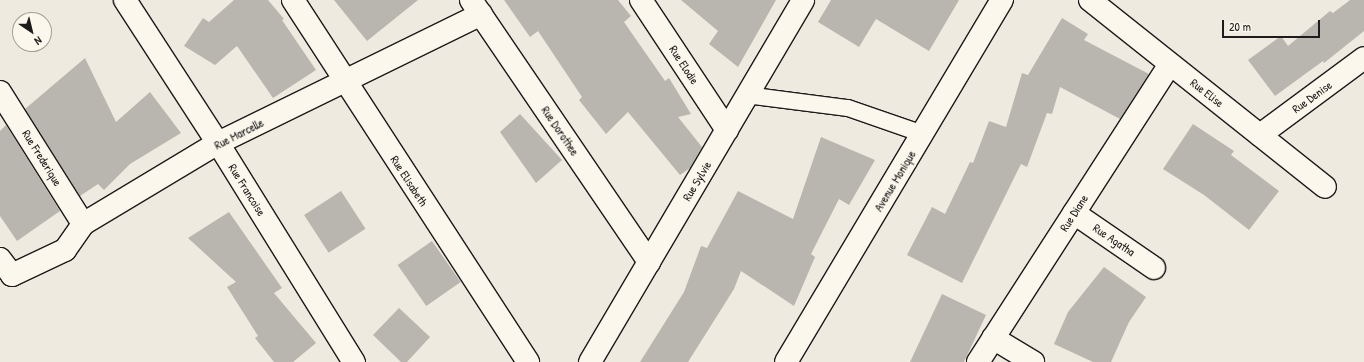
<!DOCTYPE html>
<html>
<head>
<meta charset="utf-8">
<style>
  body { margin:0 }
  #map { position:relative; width:1364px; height:362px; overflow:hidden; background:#eeeadf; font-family:"Patrick Hand",sans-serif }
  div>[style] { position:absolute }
  .building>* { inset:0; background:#b9b6af; transform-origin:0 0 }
  .roads { filter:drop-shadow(1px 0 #1c1c1c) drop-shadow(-1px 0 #1c1c1c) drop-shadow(0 1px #1c1c1c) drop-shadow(0 -1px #1c1c1c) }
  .lane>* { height:16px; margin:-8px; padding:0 8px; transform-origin:8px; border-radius:8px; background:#fbf7ec }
  .street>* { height:22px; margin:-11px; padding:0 11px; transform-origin:11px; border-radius:11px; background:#fbf7ec }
  .secondary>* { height:22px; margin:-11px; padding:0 11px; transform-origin:11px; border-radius:11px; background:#fbf7ec }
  span { translate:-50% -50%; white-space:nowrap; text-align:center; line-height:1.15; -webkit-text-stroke:3px #fbf7ec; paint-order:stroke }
  .street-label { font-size:12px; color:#1c1c1c }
  .north { position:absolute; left:12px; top:12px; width:40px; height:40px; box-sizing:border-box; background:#fbf7ec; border:1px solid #a29f99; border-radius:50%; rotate:145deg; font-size:11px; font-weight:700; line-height:16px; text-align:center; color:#1c1c1c }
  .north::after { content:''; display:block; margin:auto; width:14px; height:18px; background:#1c1c1c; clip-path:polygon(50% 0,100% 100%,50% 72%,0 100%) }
  .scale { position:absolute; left:1222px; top:20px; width:98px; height:18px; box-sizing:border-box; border:2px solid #1c1c1c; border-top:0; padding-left:5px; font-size:12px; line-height:14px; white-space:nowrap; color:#1c1c1c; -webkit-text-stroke:3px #fbf7ec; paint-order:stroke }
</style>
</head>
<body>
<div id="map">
  <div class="building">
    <div style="clip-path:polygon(234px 0,268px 0,284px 19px,282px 20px,316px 70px,273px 98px,237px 46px,215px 65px,184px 46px,203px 18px,209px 22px)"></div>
    <div style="clip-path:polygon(334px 0,418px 0,367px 41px)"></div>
    <div style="clip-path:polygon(504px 0,618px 0,631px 16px,624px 22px,665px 81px,669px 78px,691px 114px,678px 117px,702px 147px,690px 168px,680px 175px,628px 112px,606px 134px,579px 100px,582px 97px,538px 31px,530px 37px)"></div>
    <div style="clip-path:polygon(681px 0,776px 0,738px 67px,709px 44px,718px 31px)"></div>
    <div style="clip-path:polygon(831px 0,959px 0,929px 51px,876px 19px,859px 47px,818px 22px)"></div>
    <div style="clip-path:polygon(1350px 0,1364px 0,1364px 31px,1324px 63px,1323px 61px,1275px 96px,1248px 60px,1281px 36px,1288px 46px,1330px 11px,1333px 13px)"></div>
    <div style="clip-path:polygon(1062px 18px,1088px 34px,1084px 40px,1149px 74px,1120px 119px,1060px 87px,1052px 114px,1047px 113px,1027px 167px,1021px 164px,962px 283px,907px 255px,932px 207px,945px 214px,970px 162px,973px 163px,989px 121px,1006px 127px,1022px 73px,1028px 75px)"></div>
    <div style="clip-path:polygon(85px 58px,116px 122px,150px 92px,181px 133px,130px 164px,104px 190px,98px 184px,80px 196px,25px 109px)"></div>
    <div style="clip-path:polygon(520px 114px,562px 160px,536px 183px,500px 132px)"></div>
    <div style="clip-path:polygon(1193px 124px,1234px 151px,1231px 155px,1279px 191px,1249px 230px,1204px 195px,1163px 169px)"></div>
    <div style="clip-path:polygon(6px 125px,60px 211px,17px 241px,0 216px,0 131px)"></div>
    <div style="clip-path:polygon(821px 137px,875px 160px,849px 205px,839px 199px,811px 254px,815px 257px,794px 306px,741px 271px,734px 289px,688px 362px,640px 362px,684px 292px,701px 246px,707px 248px,738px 191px,793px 219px)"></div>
    <div style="left:341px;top:191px;width:45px;height:44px;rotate:57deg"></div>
    <div style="clip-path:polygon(229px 212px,282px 288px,274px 293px,316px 343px,293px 362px,274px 362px,255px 338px,258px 336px,227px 287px,236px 282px,188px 238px)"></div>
    <div style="left:432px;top:241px;width:50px;height:42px;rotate:55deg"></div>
    <div style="clip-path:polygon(1104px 267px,1146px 297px,1129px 322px,1111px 362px,1093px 362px,1054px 344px,1068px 312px)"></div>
    <div style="clip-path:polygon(942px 294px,986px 315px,964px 362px,910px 362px)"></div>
    <div style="clip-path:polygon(399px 308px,430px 337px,407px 362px,401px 362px,373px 335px)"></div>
  </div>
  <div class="roads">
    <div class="lane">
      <div style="left:746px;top:95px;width:103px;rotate:7.3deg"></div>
      <div style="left:848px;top:108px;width:79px;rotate:19.1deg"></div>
    </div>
    <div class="street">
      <div style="left:125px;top:0;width:171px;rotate:57deg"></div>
      <div style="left:218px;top:143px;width:258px;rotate:58.2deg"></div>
      <div style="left:293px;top:0;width:432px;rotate:57deg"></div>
      <div style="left:471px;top:0;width:317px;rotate:55.8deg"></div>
      <div style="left:641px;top:0;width:156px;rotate:56.5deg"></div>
      <div style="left:1090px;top:0;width:300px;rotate:38.5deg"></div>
      <div style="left:0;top:92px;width:156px;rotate:57.8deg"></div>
      <div style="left:1260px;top:135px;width:129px;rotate:-36.5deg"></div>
      <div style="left:1074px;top:213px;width:97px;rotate:34.5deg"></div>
      <div style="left:0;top:259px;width:20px;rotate:53deg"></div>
      <div style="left:12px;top:275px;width:59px;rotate:-25.3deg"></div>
      <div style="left:65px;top:250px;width:32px;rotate:-55deg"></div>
      <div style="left:83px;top:224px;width:157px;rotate:-31deg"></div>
      <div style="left:218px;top:143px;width:293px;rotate:-26.1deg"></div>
      <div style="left:993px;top:338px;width:47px;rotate:31deg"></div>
      <div style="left:590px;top:362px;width:420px;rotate:-59.5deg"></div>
      <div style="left:978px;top:362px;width:354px;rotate:-57.2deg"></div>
    </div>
    <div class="secondary">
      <div style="left:786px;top:362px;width:422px;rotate:-59.2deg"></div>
    </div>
  </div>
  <div class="street-label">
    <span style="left:684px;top:65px;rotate:57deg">Rue Elodie</span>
    <span style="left:1207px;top:93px;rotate:38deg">Rue Elise</span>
    <span style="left:1312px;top:97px;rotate:-36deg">Rue Denise</span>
    <span style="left:560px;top:131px;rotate:56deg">Rue Dorothee</span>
    <span style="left:239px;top:134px;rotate:-27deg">Rue Marcelle</span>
    <span style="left:42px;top:158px;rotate:58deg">Rue Frederique</span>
    <span style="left:409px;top:181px;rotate:57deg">Rue Elisabeth</span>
    <span style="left:697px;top:181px;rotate:-59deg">Rue Sylvie</span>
    <span style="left:895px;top:181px;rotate:-59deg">Avenue Monique</span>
    <span style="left:247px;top:190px;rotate:58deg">Rue Francoise</span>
    <span style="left:1074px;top:213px;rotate:-57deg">Rue Diane</span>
    <span style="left:1114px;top:240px;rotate:34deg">Rue Agatha</span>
  </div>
  <div class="north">N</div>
  <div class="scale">20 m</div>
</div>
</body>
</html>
